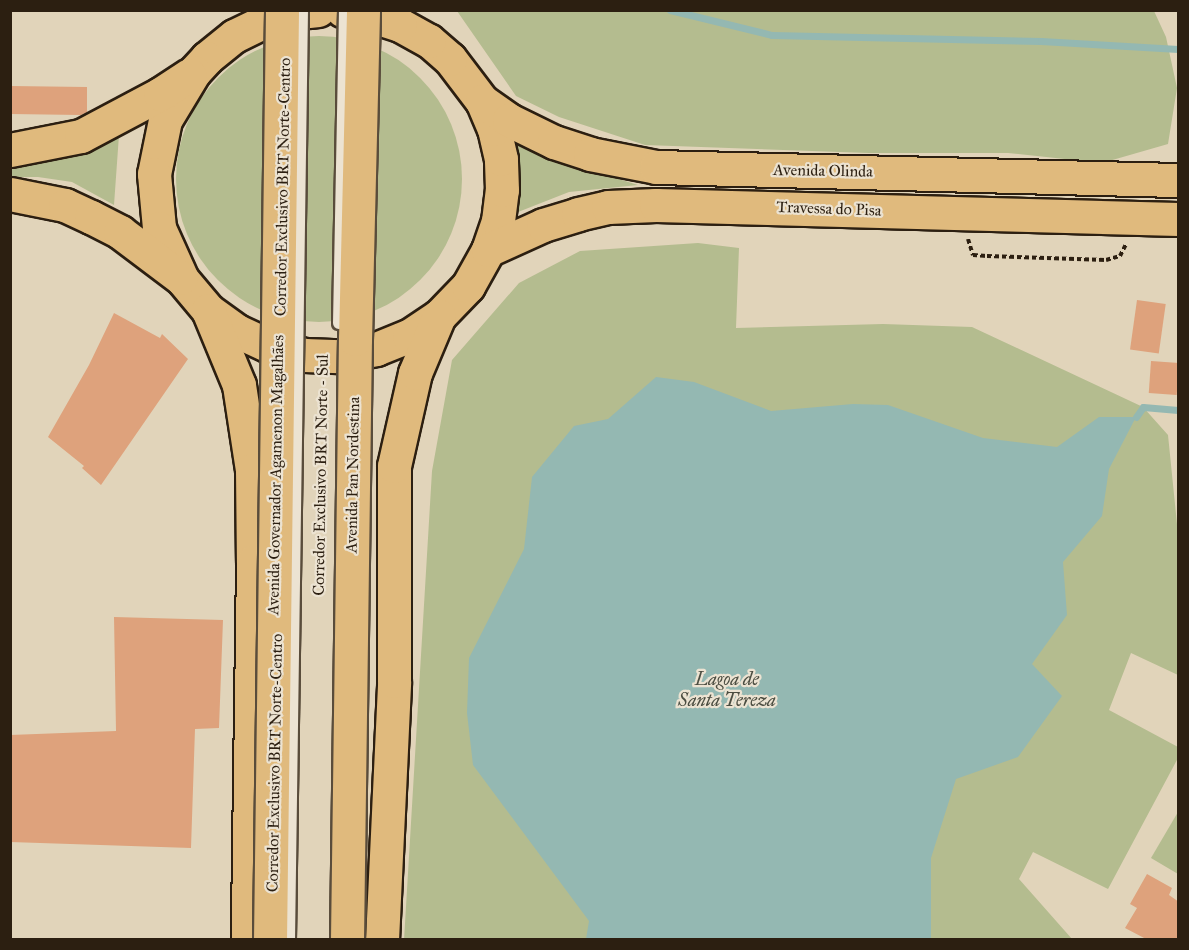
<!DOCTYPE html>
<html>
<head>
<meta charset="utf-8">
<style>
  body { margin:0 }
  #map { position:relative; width:1189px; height:950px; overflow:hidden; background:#e1d4ba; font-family:"IM FELL Great Primer",serif }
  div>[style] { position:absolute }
  .green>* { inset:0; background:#b4bc8f }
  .round { border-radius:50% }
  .water>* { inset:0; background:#94b8b2 }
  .stream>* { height:7px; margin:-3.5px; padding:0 3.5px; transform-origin:3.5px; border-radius:3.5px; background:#94b8b2 }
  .building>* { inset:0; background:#dea27c; transform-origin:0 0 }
  .path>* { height:4px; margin-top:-2px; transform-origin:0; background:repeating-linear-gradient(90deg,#2c1f11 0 4.5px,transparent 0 7.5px) }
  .roads { filter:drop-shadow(2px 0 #2c1f11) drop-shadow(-2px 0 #2c1f11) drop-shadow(0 2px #2c1f11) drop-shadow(0 -2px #2c1f11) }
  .primary>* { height:33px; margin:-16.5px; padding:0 16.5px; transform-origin:16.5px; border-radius:16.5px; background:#e0ba7d }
  .bridges { filter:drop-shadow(2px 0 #594c3b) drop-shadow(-2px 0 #594c3b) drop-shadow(0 2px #594c3b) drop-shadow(0 -2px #594c3b) }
  .service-bridge>* { height:12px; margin:-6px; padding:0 6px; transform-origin:6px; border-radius:6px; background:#ece3d2 }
  .trunk-bridge>* { height:33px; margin:-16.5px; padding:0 16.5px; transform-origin:16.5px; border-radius:16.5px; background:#e0ba7d }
  span { translate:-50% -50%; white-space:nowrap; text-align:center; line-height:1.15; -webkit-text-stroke:4.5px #ece3d2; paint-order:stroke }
  .street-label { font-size:16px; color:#2c1f11 }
  .water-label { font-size:18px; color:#4b4d41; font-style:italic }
  .frame { position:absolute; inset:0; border:12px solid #2c1f11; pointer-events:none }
</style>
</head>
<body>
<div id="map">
  <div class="green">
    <div style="clip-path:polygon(457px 11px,1154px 11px,1166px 37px,1177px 88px,1168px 144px,1102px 163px,1008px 153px,869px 153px,645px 145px,559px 117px,516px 96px)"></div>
    <div class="round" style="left:176px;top:36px;width:286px;height:286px"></div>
    <div style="clip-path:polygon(515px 134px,551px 158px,638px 185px,569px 192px,513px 214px,519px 170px)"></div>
    <div style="clip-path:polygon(119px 135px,114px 205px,72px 182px,38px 177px,11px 177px,10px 164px,72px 153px)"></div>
    <div style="clip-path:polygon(698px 243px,739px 248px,736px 328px,883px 324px,972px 327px,1143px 407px,1168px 435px,1177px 524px,1178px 521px,1178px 675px,1131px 653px,1109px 710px,1178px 747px,1178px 758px,1108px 889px,1033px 852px,1019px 879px,1072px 939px,404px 940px,432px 471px,452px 360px,519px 283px,580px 251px)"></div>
    <div style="clip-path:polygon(1178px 812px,1178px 874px,1151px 858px)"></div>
  </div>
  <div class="water">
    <div style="clip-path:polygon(656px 377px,694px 382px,771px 411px,853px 404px,888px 405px,983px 438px,1057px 447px,1099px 417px,1136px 417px,1109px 469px,1102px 516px,1063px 562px,1067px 615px,1032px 664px,1062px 696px,1018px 757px,956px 779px,931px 858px,931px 939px,586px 939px,589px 921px,473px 765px,467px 713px,469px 658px,524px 549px,532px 477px,574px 426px,608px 419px)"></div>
  </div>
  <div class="stream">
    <div style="left:670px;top:10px;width:105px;rotate:13.8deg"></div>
    <div style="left:772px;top:35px;width:269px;rotate:1.3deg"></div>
    <div style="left:1041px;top:41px;width:137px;rotate:3.3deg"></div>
    <div style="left:1136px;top:417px;width:12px;rotate:-55deg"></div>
    <div style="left:1143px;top:407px;width:35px;rotate:5deg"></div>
  </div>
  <div class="building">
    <div style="clip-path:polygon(10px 86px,87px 87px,87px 112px,81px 115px,10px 114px)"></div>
    <div style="left:1137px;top:300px;width:29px;height:50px;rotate:8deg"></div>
    <div style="clip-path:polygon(114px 313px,160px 338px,162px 334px,188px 359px,101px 485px,82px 468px,84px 466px,48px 437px,89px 365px)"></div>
    <div style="left:1151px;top:361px;width:28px;height:32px;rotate:4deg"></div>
    <div style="clip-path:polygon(114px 617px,223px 620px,219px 728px,195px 729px,191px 848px,10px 842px,10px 735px,116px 731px)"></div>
    <div style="clip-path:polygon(1147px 874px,1172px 888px,1169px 895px,1179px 902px,1179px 939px,1146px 939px,1125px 928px,1137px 908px,1130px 904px)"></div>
  </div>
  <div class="path">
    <div style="left:968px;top:239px;width:17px;rotate:73deg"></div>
    <div style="left:973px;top:255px;width:14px;rotate:4deg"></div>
    <div style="left:987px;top:256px;width:119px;rotate:1.9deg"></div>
    <div style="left:1106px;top:260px;width:15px;rotate:-16deg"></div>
    <div style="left:1120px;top:256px;width:13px;rotate:-63deg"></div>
  </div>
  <div class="roads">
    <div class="primary">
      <div style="left:318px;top:10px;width:19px;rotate:174deg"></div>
      <div style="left:299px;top:12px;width:35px;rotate:165deg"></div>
      <div style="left:265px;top:21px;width:34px;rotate:154deg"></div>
      <div style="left:234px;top:36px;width:35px;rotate:141deg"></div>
      <div style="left:207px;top:58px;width:19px;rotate:133deg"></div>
      <div style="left:194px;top:72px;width:56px;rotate:121.1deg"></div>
      <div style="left:165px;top:120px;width:55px;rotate:101.5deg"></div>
      <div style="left:154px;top:174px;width:54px;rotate:84.7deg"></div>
      <div style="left:159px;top:228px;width:56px;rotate:65.7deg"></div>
      <div style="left:182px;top:279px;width:40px;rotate:50deg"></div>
      <div style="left:208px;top:310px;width:36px;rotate:36deg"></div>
      <div style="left:237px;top:331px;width:35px;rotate:25deg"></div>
      <div style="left:269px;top:346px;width:36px;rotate:14deg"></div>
      <div style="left:304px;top:355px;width:36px;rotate:2deg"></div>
      <div style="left:340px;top:356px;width:37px;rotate:-11deg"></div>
      <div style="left:376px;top:349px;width:35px;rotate:-22deg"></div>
      <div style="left:409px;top:336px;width:36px;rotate:-34deg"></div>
      <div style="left:439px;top:316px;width:42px;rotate:-46deg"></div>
      <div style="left:468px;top:286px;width:41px;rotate:-60.9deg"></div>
      <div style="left:488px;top:250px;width:31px;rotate:-71deg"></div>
      <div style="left:498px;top:221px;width:31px;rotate:-83deg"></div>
      <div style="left:502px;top:190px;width:31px;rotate:-92deg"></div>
      <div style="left:501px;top:159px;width:31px;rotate:-103deg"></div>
      <div style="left:494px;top:129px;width:30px;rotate:-113deg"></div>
      <div style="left:482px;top:101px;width:53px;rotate:-127.3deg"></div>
      <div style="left:450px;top:59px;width:28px;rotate:-139deg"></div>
      <div style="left:429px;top:41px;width:33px;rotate:-151deg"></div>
      <div style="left:400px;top:25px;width:35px;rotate:-162deg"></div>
      <div style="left:367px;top:14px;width:25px;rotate:-171deg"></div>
      <div style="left:482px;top:101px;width:33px;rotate:35deg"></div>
      <div style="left:509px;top:120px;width:50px;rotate:26.1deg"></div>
      <div style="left:554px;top:142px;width:38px;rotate:18deg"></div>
      <div style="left:590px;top:154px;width:67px;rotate:11.1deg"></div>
      <div style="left:656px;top:167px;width:522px;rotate:1.43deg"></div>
      <div style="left:10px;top:150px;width:72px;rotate:-11.2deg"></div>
      <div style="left:81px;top:136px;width:89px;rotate:-28deg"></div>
      <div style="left:160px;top:94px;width:35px;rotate:-33deg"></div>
      <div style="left:10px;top:194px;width:56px;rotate:11.3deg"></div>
      <div style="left:65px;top:205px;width:29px;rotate:25deg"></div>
      <div style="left:91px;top:217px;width:33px;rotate:27deg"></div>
      <div style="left:120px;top:232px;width:76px;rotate:37deg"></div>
      <div style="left:488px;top:250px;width:60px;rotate:-24.4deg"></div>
      <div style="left:543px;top:225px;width:37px;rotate:-17deg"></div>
      <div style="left:578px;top:214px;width:31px;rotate:-13deg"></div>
      <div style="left:608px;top:207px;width:48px;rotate:-2.4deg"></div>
      <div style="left:656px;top:205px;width:522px;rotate:1.54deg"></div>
      <div style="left:208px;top:310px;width:81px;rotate:67.5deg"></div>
      <div style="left:239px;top:385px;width:86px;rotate:81.3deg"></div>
      <div style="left:252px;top:470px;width:92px;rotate:89.4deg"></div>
      <div style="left:253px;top:562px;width:378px;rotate:90.8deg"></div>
      <div style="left:382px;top:940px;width:259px;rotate:-87.3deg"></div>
      <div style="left:394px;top:681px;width:215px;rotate:-90deg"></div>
      <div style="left:394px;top:466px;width:95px;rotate:-77.3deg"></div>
      <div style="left:415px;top:373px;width:62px;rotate:-67.2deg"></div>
    </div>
  </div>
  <div class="bridges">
    <div class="service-bridge">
      <div style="left:339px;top:323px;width:313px;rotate:-88.9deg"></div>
      <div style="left:289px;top:940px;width:930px;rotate:-89.2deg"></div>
    </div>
    <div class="trunk-bridge">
      <div style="left:270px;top:940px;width:930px;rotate:-89.26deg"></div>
      <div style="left:347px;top:940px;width:601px;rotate:-89.24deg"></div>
      <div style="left:355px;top:339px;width:329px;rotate:-88.6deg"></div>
    </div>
  </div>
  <div class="street-label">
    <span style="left:823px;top:171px;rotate:1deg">Avenida Olinda</span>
    <span style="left:283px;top:187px;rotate:-89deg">Corredor Exclusivo BRT Norte-Centro</span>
    <span style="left:829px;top:209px;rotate:2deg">Travessa do Pisa</span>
    <span style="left:276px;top:475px;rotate:-89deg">Avenida Governador Agamenon Magalhães</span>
    <span style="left:321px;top:475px;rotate:-89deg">Corredor Exclusivo BRT Norte - Sul</span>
    <span style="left:353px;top:475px;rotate:-89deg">Avenida Pan Nordestina</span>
    <span style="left:275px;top:763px;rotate:-89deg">Corredor Exclusivo BRT Norte-Centro</span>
  </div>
  <div class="water-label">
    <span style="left:727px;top:690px">Lagoa de<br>Santa Tereza</span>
  </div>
  <div class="frame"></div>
</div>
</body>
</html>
